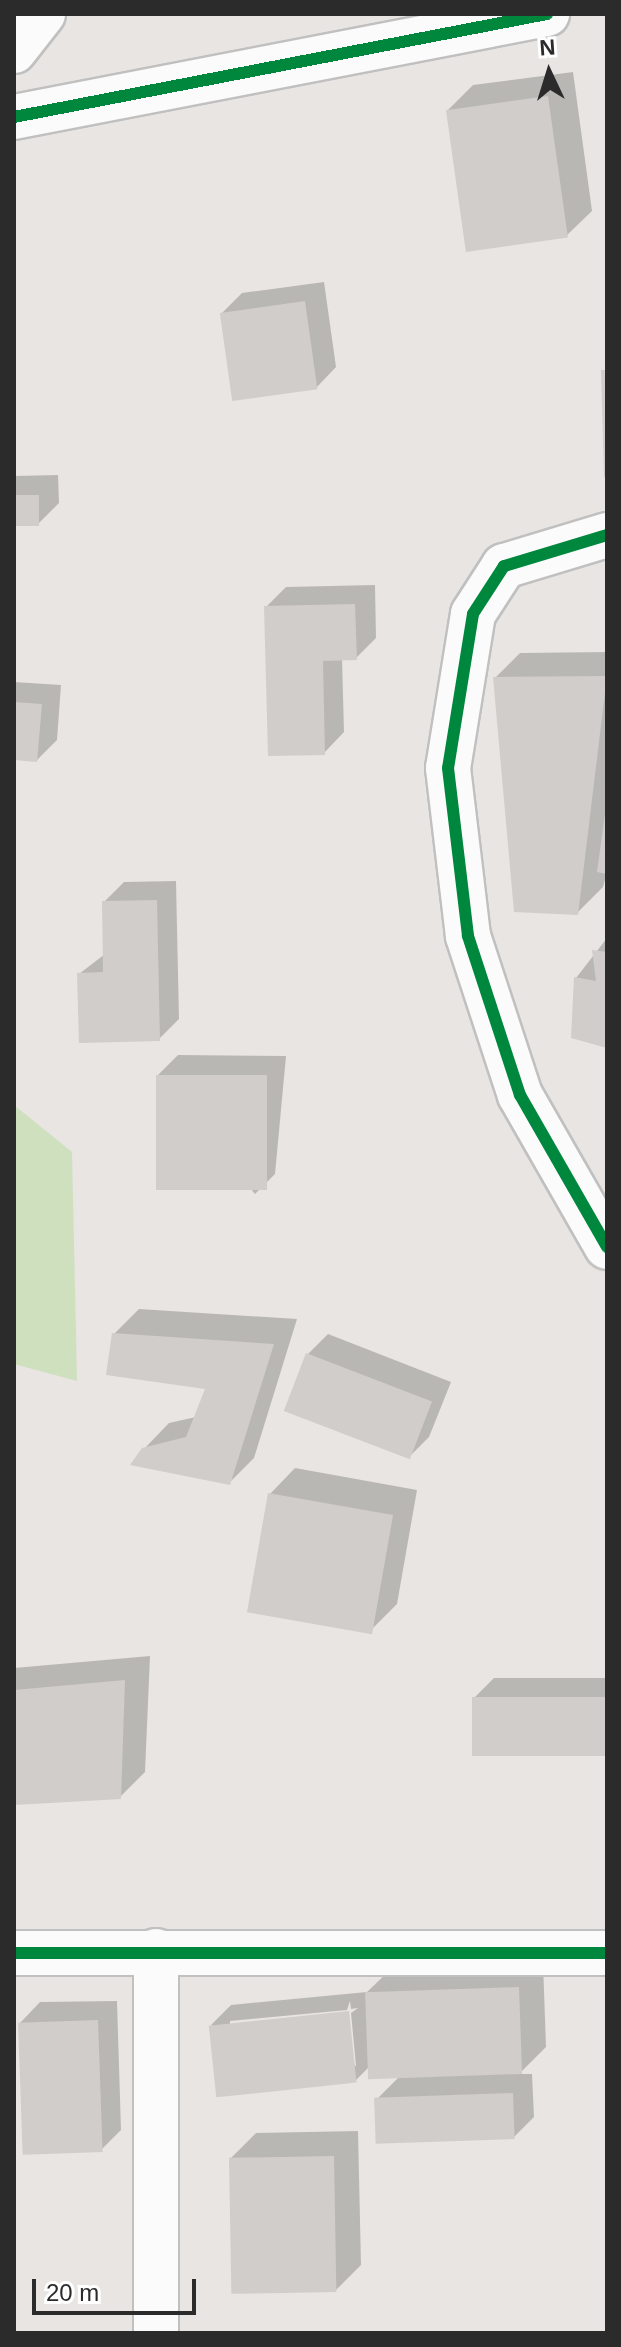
<!DOCTYPE html>
<html>
<head>
<meta charset="utf-8">
<style>
  body { margin:0 }
  #map { position:relative; width:621px; height:2347px; overflow:hidden; background:#e8e5e2; font-family:Arial,sans-serif }
  div>[style] { position:absolute }
  .green>* { inset:0; background:#cfe0bf }
  .shadow>* { inset:0; background:#0003 }
  .building>* { inset:0; background:#d0cdcb; transform-origin:0 0 }
  .roads { filter:drop-shadow(2px 0 #c1c0c0) drop-shadow(-2px 0 #c1c0c0) drop-shadow(0 2px #c1c0c0) drop-shadow(0 -2px #c1c0c0) }
  .street>* { height:44px; margin:-22px; padding:0 22px; transform-origin:22px; border-radius:22px; background:#fcfbfb }
  .cycleway>* { height:12px; margin:-6px; padding:0 6px; transform-origin:6px; border-radius:6px; background:#00873e }
  span { translate:-50% -50%; white-space:nowrap; text-align:center; line-height:1.15; -webkit-text-stroke:7px #fff; paint-order:stroke }
  .frame { position:absolute; inset:0; border:16px solid #2b2b2b; pointer-events:none }
  .north { position:absolute; left:509px; top:32px; width:80px; height:80px; -webkit-text-stroke:6px #fff; paint-order:stroke; rotate:356deg; font-size:22px; font-weight:700; line-height:32px; text-align:center; color:#2b2b2b }
  .north::after { content:''; display:block; margin:auto; width:28px; height:36px; background:#2b2b2b; clip-path:polygon(50% 0,100% 100%,50% 72%,0 100%) }
  .scale { position:absolute; left:32px; top:2279px; width:164px; height:36px; box-sizing:border-box; border:4px solid #2b2b2b; border-top:0; padding-left:10px; font-size:24px; line-height:28px; white-space:nowrap; color:#2b2b2b; -webkit-text-stroke:6px #fff; paint-order:stroke }
</style>
</head>
<body>
<div id="map">
  <div class="green">
    <div style="clip-path:polygon(14px 1105px,72px 1152px,77px 1381px,14px 1364px)"></div>
  </div>
  <div class="shadow">
    <div style="clip-path:polygon(573px 72px,592px 211px,566px 236px,448px 110px,473px 85px)"></div>
    <div style="clip-path:polygon(324px 282px,336px 367px,316px 388px,222px 313px,242px 293px)"></div>
    <div style="clip-path:polygon(58px 475px,59px 503px,39px 523px,14px 524px,14px 476px)"></div>
    <div style="clip-path:polygon(375px 585px,376px 638px,356px 658px,342px 658px,344px 732px,324px 753px,266px 607px,286px 587px)"></div>
    <div style="clip-path:polygon(607px 652px,607px 872px,603px 887px,577px 913px,495px 678px,520px 653px)"></div>
    <div style="clip-path:polygon(14px 682px,61px 685px,57px 740px,37px 760px,14px 758px)"></div>
    <div style="clip-path:polygon(176px 881px,179px 1019px,159px 1039px,79px 974px,105px 954px,104px 902px,124px 882px)"></div>
    <div style="clip-path:polygon(607px 938px,607px 1046px,576px 978px)"></div>
    <div style="clip-path:polygon(178px 1055px,286px 1056px,275px 1174px,255px 1194px,158px 1075px)"></div>
    <div style="clip-path:polygon(139px 1309px,297px 1319px,254px 1458px,229px 1483px,144px 1449px,169px 1423px,196px 1417px,207px 1387px,114px 1334px)"></div>
    <div style="clip-path:polygon(328px 1334px,451px 1382px,429px 1437px,409px 1457px,308px 1354px)"></div>
    <div style="clip-path:polygon(295px 1468px,417px 1490px,397px 1604px,372px 1629px,270px 1494px)"></div>
    <div style="clip-path:polygon(150px 1656px,145px 1772px,120px 1797px,14px 1803px,14px 1668px)"></div>
    <div style="clip-path:polygon(494px 1678px,607px 1678px,607px 1752px,474px 1698px)"></div>
    <div style="clip-path:polygon(evenodd,543px 1962px,546px 2047px,519px 2074px,532px 2074px,534px 2117px,514px 2137px,376px 2100px,399px 2077px,370px 2066px,355px 2081px,211px 2025px,231px 2005px,367px 1992px,392px 1968px,543px 1962px,350px 2001px,351px 2009px,358px 2008px,351px 2013px,356px 2066px,230px 2025px,230px 2021px,347px 2010px,350px 2001px)"></div>
    <div style="clip-path:polygon(117px 2001px,121px 2130px,101px 2150px,20px 2023px,40px 2002px)"></div>
    <div style="clip-path:polygon(358px 2131px,361px 2265px,336px 2290px,231px 2158px,256px 2133px)"></div>
  </div>
  <div class="building">
    <div style="left:548px;top:96px;width:143px;height:103px;rotate:82deg"></div>
    <div style="left:305px;top:301px;width:89px;height:86px;rotate:82deg"></div>
    <div style="clip-path:polygon(601px 370px,607px 370px,607px 477px,604px 477px)"></div>
    <div style="left:14px;top:495px;width:25px;height:31px"></div>
    <div style="clip-path:polygon(355px 604px,357px 660px,323px 661px,325px 755px,268px 756px,264px 606px)"></div>
    <div style="clip-path:polygon(607px 676px,578px 915px,514px 912px,493px 677px)"></div>
    <div style="clip-path:polygon(14px 702px,42px 704px,37px 762px,14px 760px)"></div>
    <div style="clip-path:polygon(605px 814px,607px 814px,607px 874px,597px 872px)"></div>
    <div style="clip-path:polygon(157px 900px,160px 1041px,79px 1043px,77px 973px,103px 972px,102px 901px)"></div>
    <div style="clip-path:polygon(592px 950px,607px 952px,607px 1048px,571px 1038px,574px 977px,596px 981px)"></div>
    <div style="left:156px;top:1075px;width:111px;height:115px"></div>
    <div style="clip-path:polygon(112px 1333px,274px 1344px,230px 1485px,130px 1465px,142px 1448px,186px 1437px,205px 1389px,106px 1375px)"></div>
    <div style="left:306px;top:1353px;width:135px;height:62px;rotate:21deg"></div>
    <div style="left:268px;top:1493px;width:127px;height:121px;rotate:10deg"></div>
    <div style="clip-path:polygon(125px 1680px,121px 1799px,14px 1805px,14px 1690px)"></div>
    <div style="left:472px;top:1697px;width:135px;height:59px"></div>
    <div style="left:519px;top:1987px;width:87px;height:154px;rotate:88deg"></div>
    <div style="left:349px;top:2011px;width:72px;height:141px;rotate:84deg"></div>
    <div style="left:98px;top:2020px;width:132px;height:80px;rotate:88deg"></div>
    <div style="left:513px;top:2093px;width:46px;height:139px;rotate:88deg"></div>
    <div style="left:334px;top:2156px;width:136px;height:105px;rotate:89deg"></div>
  </div>
  <div class="roads">
    <div class="street">
      <div style="left:14px;top:51px;width:47px;rotate:-51.9deg"></div>
      <div style="left:14px;top:117px;width:543px;rotate:-10.94deg"></div>
      <div style="left:607px;top:535px;width:108px;rotate:163.2deg"></div>
      <div style="left:504px;top:566px;width:57px;rotate:122.9deg"></div>
      <div style="left:473px;top:614px;width:156px;rotate:99.2deg"></div>
      <div style="left:448px;top:768px;width:169px;rotate:83.2deg"></div>
      <div style="left:468px;top:936px;width:167px;rotate:71.9deg"></div>
      <div style="left:520px;top:1095px;width:175px;rotate:60.2deg"></div>
      <div style="left:14px;top:1953px;width:593px"></div>
      <div style="left:156px;top:2333px;width:382px;rotate:-90deg"></div>
    </div>
  </div>
  <div class="cycleway">
    <div style="left:14px;top:117px;width:543px;rotate:-10.94deg"></div>
    <div style="left:607px;top:535px;width:108px;rotate:163.2deg"></div>
    <div style="left:504px;top:566px;width:57px;rotate:122.9deg"></div>
    <div style="left:473px;top:614px;width:156px;rotate:99.2deg"></div>
    <div style="left:448px;top:768px;width:169px;rotate:83.2deg"></div>
    <div style="left:468px;top:936px;width:167px;rotate:71.9deg"></div>
    <div style="left:520px;top:1095px;width:175px;rotate:60.2deg"></div>
    <div style="left:14px;top:1953px;width:593px"></div>
  </div>
  <div class="frame"></div>
  <div class="north">N</div>
  <div class="scale">20 m</div>
</div>
</body>
</html>
